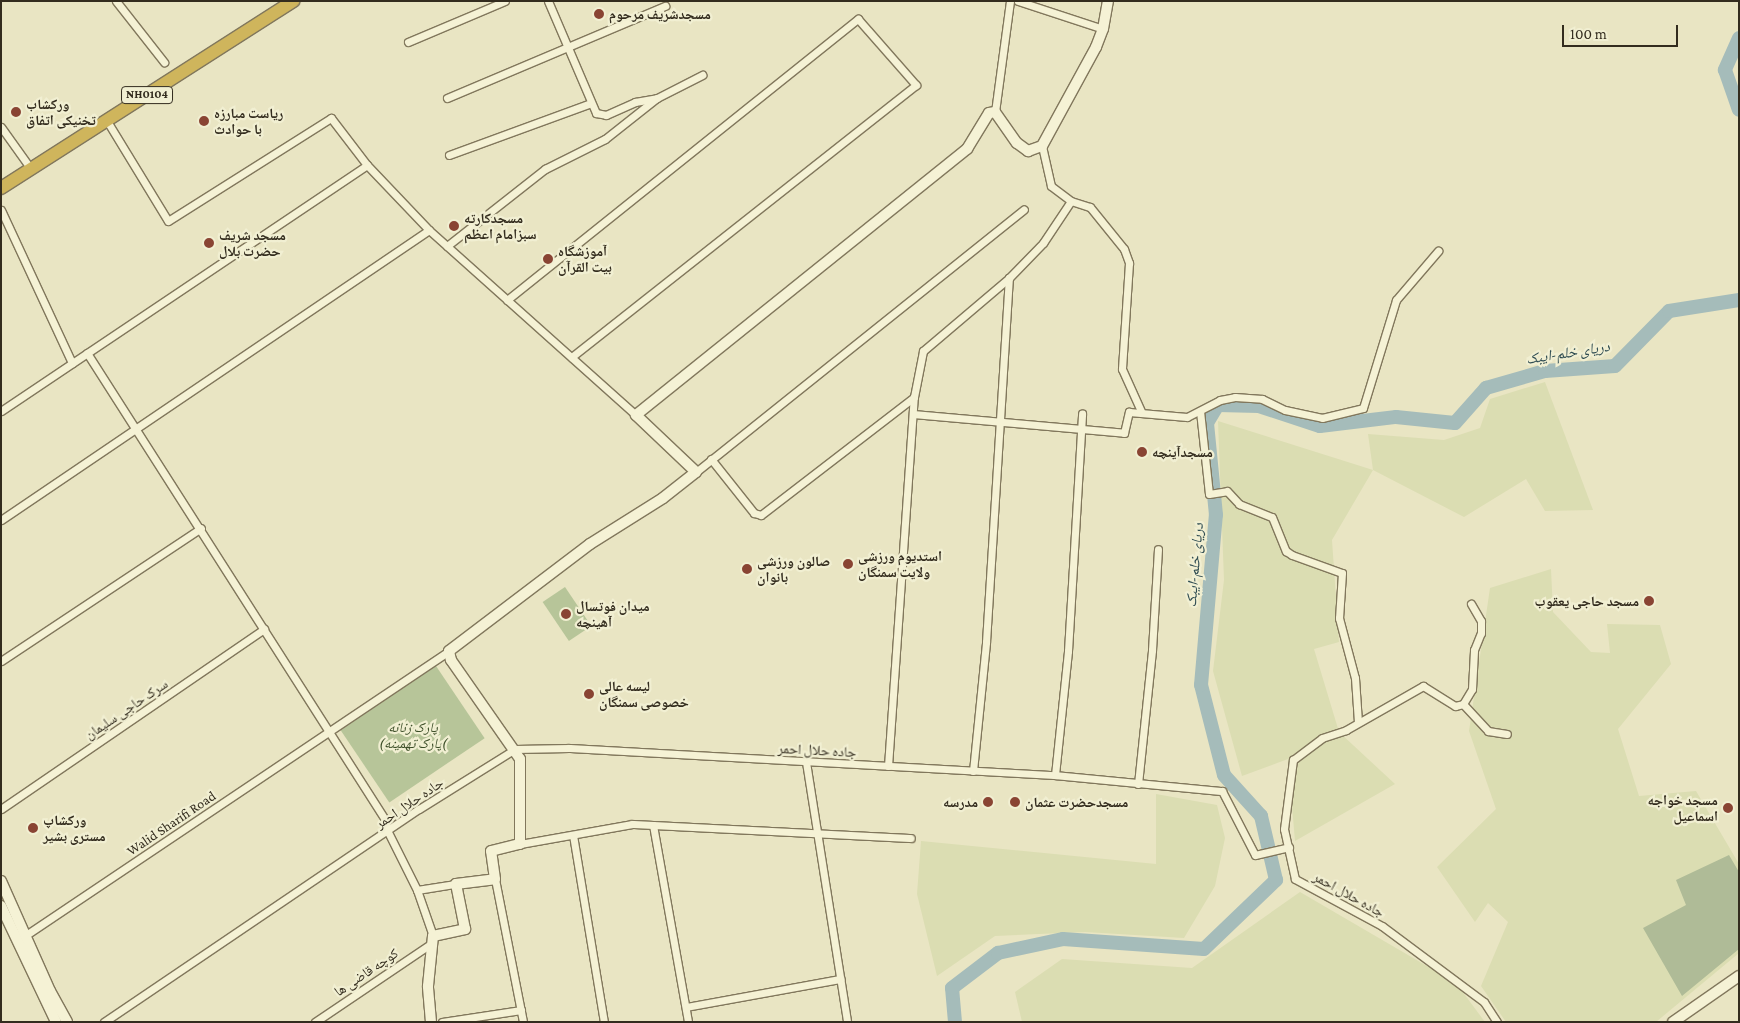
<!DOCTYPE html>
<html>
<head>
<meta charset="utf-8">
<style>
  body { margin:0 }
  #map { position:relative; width:1740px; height:1023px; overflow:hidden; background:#e9e5c3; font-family:"Crimson Pro","Noto Naskh Arabic",serif }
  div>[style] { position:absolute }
  .farmland>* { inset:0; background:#dbddb2 }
  .green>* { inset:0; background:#b7c599; transform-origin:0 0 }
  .cemetery>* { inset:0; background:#afbb97 }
  .river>* { height:14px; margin:-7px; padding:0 7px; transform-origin:7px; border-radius:7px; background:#a5bcba }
  .roads { filter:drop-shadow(1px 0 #81775c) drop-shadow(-1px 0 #81775c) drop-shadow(0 1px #81775c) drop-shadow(0 -1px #81775c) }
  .street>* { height:7px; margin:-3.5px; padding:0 3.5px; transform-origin:3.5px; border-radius:3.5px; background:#f5f2d5 }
  .secondary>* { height:10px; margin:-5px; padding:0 5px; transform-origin:5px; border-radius:5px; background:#f5f2d5 }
  .highway>* { height:12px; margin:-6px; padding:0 6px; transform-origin:6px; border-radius:6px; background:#cfb55c }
  .dots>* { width:14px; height:14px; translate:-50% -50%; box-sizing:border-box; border:2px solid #f1efd2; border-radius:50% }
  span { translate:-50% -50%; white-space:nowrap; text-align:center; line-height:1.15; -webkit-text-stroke:4.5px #f1efd2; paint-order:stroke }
  .shield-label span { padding:1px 4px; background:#f1efd2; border:1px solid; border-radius:4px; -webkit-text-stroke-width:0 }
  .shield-label { font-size:12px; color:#332c1e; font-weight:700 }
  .poi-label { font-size:14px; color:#332c1e; font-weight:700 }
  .left { translate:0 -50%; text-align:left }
  .right { translate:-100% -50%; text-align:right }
  .street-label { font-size:14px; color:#332c1e }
  .park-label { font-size:14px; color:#3b4d27; font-style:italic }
  .water-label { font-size:15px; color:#2f4c51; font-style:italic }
  .frame { position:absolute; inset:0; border:2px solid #332c1e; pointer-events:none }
  .scale { position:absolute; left:1562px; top:25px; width:116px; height:22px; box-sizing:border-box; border:2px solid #332c1e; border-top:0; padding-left:6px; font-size:15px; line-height:18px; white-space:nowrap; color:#332c1e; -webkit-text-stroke:4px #f1efd2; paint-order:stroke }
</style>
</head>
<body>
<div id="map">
  <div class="farmland">
    <div style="clip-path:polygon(1545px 382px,1593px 510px,1545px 511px,1526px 479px,1464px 517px,1373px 470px,1332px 540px,1339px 642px,1314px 649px,1339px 732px,1395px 784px,1295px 841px,1288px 759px,1242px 776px,1213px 671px,1224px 580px,1218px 421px,1373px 470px,1368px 434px,1444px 440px,1480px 428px,1490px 399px)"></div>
    <div style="clip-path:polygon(1551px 569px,1553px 612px,1591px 652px,1610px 653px,1607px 624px,1660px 625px,1671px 664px,1618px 729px,1639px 796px,1696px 791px,1739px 864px,1739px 953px,1656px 1022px,1506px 1022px,1481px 986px,1508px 922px,1488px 903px,1475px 922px,1437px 867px,1496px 809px,1469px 731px,1490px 588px)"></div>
    <div style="clip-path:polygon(1156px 794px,1217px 805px,1225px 838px,1215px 886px,1184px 938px,1085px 932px,995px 936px,937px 976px,917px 894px,921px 841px,1156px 864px)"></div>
    <div style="clip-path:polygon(1300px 892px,1456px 983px,1485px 1022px,1022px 1022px,1015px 992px,1062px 959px,1192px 968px)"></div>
  </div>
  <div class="green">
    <div style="left:565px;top:587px;width:47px;height:27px;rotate:56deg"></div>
    <div style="left:436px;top:666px;width:87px;height:115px;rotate:56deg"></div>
  </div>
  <div class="cemetery">
    <div style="clip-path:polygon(1729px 855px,1739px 872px,1739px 949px,1682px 996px,1643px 928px,1686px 905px,1676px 880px)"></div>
  </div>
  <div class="river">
    <div style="left:1739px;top:38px;width:35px;rotate:114deg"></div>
    <div style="left:1725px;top:70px;width:42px;rotate:70.7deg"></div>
    <div style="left:955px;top:1022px;width:34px;rotate:-95deg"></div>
    <div style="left:952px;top:988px;width:58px;rotate:-37.3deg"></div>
    <div style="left:998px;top:953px;width:66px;rotate:-12.2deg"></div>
    <div style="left:1063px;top:939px;width:141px;rotate:4.1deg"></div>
    <div style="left:1204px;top:949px;width:100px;rotate:-43.8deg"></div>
    <div style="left:1276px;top:880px;width:66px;rotate:-103.2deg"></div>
    <div style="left:1261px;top:816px;width:55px;rotate:-132.1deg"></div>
    <div style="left:1224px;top:775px;width:93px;rotate:-104.3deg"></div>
    <div style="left:1201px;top:685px;width:171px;rotate:-85deg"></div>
    <div style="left:1216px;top:515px;width:92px;rotate:-95.6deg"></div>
    <div style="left:1207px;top:423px;width:21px;rotate:-59deg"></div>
    <div style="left:1218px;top:405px;width:41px;rotate:1.4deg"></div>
    <div style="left:1259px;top:406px;width:64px;rotate:18.2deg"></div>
    <div style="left:1320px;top:426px;width:77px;rotate:-6.8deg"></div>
    <div style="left:1396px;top:417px;width:59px;rotate:5.8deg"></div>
    <div style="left:1455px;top:423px;width:47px;rotate:-48.5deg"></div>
    <div style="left:1486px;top:388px;width:61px;rotate:-16.1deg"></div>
    <div style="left:1545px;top:371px;width:70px;rotate:-4.1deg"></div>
    <div style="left:1615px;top:366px;width:77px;rotate:-45.5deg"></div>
    <div style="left:1669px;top:311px;width:71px;rotate:-8.9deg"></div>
  </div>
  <div class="roads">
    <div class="street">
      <div style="left:116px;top:1px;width:78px;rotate:51.8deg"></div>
      <div style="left:548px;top:1px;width:122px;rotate:66.8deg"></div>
      <div style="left:596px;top:113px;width:10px;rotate:11deg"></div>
      <div style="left:606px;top:115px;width:32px;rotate:-24deg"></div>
      <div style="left:635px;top:102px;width:22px;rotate:-10deg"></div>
      <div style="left:1018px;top:1px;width:89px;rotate:18.2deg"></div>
      <div style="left:408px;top:42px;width:105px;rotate:-22.9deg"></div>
      <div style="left:447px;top:98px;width:237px;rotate:-22.9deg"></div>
      <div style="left:995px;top:112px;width:112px;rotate:-82.3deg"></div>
      <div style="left:107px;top:121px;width:117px;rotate:58.6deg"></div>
      <div style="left:168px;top:221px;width:193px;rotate:-32.3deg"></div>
      <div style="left:331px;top:118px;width:59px;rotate:52.5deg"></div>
      <div style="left:367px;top:165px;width:90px;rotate:46.4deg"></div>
      <div style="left:429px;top:230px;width:278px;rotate:41.8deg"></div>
      <div style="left:1px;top:127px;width:52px;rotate:54.5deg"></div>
      <div style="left:1042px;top:146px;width:41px;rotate:77.3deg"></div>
      <div style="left:1051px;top:186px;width:25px;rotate:37deg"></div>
      <div style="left:1071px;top:201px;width:20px;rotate:18deg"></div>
      <div style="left:1090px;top:207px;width:54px;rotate:51deg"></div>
      <div style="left:1124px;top:249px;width:15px;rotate:70deg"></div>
      <div style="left:1129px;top:263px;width:106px;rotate:93.8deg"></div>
      <div style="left:1122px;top:369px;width:46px;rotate:65.7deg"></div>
      <div style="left:449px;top:155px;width:151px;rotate:-20.1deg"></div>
      <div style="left:1px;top:210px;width:169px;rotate:65.1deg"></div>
      <div style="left:447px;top:246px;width:125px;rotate:-38.2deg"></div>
      <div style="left:545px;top:169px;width:67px;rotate:-26.6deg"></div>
      <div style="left:605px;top:139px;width:66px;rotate:-38.3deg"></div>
      <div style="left:657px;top:98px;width:51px;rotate:-27.1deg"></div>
      <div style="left:507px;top:300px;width:450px;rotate:-38.7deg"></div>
      <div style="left:858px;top:19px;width:88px;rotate:48.7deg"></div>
      <div style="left:916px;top:85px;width:439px;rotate:141.7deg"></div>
      <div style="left:87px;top:353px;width:555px;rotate:57.43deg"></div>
      <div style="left:386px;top:821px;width:11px;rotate:80deg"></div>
      <div style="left:388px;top:832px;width:65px;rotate:63.4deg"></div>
      <div style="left:417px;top:890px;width:49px;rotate:70.8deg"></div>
      <div style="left:1px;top:411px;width:441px;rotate:-33.9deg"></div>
      <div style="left:1200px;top:411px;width:83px;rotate:83.8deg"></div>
      <div style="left:1209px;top:494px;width:18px;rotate:-9deg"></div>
      <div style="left:1227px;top:491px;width:18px;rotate:47deg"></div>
      <div style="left:1239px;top:504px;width:35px;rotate:22deg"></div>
      <div style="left:1272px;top:517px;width:37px;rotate:68deg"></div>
      <div style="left:1286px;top:551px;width:7px;rotate:34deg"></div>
      <div style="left:1292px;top:555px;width:53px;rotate:19.8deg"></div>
      <div style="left:1342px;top:573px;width:45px;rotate:93.8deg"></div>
      <div style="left:1339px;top:618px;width:62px;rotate:75.1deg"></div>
      <div style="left:1355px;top:678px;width:44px;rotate:86.1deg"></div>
      <div style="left:913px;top:414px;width:212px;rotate:5.1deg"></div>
      <div style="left:1124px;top:433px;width:22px;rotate:-77deg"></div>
      <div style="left:1129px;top:412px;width:58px;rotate:4.9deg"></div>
      <div style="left:1187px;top:417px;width:37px;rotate:-27deg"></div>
      <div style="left:1220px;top:400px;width:15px;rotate:-11deg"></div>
      <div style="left:1235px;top:397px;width:27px;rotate:4deg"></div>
      <div style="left:1262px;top:399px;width:25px;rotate:26deg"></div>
      <div style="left:1285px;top:410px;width:38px;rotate:12deg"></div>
      <div style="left:1322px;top:418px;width:42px;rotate:-13.7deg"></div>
      <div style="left:1363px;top:408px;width:113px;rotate:-73deg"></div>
      <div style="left:1396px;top:300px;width:65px;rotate:-49.4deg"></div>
      <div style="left:711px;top:459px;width:69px;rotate:51.5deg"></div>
      <div style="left:754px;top:513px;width:7px;rotate:16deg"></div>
      <div style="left:761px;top:515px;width:193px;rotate:-37.6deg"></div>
      <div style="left:696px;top:472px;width:420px;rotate:-38.7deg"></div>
      <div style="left:1px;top:520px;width:517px;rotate:-34.12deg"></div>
      <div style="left:1px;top:661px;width:240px;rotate:-33.6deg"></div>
      <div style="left:1463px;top:704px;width:17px;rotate:-59deg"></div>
      <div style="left:1472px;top:689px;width:39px;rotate:-87deg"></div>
      <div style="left:1474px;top:650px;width:18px;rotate:-68deg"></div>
      <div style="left:1481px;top:633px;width:12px;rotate:-90deg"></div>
      <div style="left:1481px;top:621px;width:20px;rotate:-120deg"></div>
      <div style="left:806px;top:762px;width:263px;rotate:81deg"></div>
      <div style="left:888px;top:766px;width:370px;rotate:-86deg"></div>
      <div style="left:914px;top:397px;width:47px;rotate:-78.9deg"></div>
      <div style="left:923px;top:351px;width:113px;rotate:-40.3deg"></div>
      <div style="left:1009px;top:278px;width:49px;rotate:-45.8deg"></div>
      <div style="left:1043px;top:243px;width:50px;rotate:-56.3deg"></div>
      <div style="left:973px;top:771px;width:130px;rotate:-84.2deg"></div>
      <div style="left:986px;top:642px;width:365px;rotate:-86.4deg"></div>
      <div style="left:1055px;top:775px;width:125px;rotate:-84deg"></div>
      <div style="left:1068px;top:651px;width:238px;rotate:-86.6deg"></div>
      <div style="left:1138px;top:784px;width:135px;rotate:-84deg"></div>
      <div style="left:1152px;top:650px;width:101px;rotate:-86.6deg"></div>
      <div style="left:1px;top:809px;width:319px;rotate:-34.4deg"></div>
      <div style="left:653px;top:825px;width:200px;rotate:79.9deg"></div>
      <div style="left:573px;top:835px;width:190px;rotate:80.6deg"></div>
      <div style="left:520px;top:844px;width:114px;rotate:-10.1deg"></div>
      <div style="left:632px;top:824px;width:279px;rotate:2.9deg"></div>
      <div style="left:495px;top:879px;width:146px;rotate:78.9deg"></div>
      <div style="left:417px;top:890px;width:39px;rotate:-9deg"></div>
      <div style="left:26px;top:935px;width:509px;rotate:-33.88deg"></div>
      <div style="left:686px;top:1007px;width:157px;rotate:-10.3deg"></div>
      <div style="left:104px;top:1022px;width:380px;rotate:-34.1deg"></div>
      <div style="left:419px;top:809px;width:113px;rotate:-32deg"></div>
      <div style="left:515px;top:749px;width:54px;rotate:-1.1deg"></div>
      <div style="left:569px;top:748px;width:487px;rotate:3.2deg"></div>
      <div style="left:1055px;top:775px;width:168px;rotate:5.5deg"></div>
      <div style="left:1222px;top:791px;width:72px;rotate:62.7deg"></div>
      <div style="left:1255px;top:855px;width:35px;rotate:-13deg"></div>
      <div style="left:315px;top:1022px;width:141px;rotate:-34deg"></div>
      <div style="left:442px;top:1022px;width:80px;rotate:-8.6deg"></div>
      <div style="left:1497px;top:1022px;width:24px;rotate:-123deg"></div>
      <div style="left:1484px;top:1002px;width:127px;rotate:-143.3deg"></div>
      <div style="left:1382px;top:926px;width:99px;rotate:-151.6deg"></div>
      <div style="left:1295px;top:879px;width:51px;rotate:-102.4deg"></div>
      <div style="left:1284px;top:829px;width:70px;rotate:-82.6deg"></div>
      <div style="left:1293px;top:760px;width:36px;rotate:-37deg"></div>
      <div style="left:1322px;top:738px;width:25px;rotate:-18deg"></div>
      <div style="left:1346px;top:730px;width:89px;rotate:-29.7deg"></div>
      <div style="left:1423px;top:686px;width:38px;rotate:32deg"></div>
      <div style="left:1455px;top:706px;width:8px;rotate:-14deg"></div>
      <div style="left:1463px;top:704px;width:37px;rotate:47deg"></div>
      <div style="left:1488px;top:731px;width:19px;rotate:9deg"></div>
    </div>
    <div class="secondary">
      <div style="left:1px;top:881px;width:120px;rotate:66deg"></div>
      <div style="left:50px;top:991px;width:35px;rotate:61deg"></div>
      <div style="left:1px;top:906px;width:128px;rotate:64.6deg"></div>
      <div style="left:431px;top:1022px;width:36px;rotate:-95deg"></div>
      <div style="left:428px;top:986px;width:50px;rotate:-84.3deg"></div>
      <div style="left:433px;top:936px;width:33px;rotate:-12deg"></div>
      <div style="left:465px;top:929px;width:46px;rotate:-101.3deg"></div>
      <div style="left:456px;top:884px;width:39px;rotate:-7deg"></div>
      <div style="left:495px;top:879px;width:28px;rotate:-98deg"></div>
      <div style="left:491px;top:851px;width:30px;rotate:-14deg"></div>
      <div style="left:520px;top:844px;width:85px;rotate:-90deg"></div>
      <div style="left:520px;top:759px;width:121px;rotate:-124.9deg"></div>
      <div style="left:451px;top:660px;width:9px;rotate:-103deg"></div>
      <div style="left:449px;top:651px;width:177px;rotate:-37.2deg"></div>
      <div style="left:590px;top:544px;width:86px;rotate:-32.2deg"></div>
      <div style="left:663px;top:498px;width:42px;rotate:-38.2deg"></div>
      <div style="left:696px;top:472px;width:83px;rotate:-136.5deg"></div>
      <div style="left:636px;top:415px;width:425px;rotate:-38.8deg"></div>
      <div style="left:967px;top:149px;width:42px;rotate:-58.6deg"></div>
      <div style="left:989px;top:113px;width:6px;rotate:-9deg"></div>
      <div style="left:995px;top:112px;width:38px;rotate:55deg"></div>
      <div style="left:1017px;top:143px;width:14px;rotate:36deg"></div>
      <div style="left:1028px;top:151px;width:15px;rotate:-20deg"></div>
      <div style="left:1042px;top:146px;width:113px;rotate:-61.4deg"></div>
      <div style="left:1096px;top:47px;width:19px;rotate:-69deg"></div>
      <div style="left:1103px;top:29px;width:28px;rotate:-80deg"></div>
      <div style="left:1673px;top:1022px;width:80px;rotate:-34.9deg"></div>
    </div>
    <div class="highway">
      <div style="left:1px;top:188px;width:347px;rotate:-32.6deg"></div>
    </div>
  </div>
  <div class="dots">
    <div style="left:599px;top:14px;background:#894433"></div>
    <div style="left:16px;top:112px;background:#894433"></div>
    <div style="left:204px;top:121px;background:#894433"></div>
    <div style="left:454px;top:226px;background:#894433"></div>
    <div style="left:209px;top:243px;background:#894433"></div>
    <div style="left:548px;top:259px;background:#894433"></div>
    <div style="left:1142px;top:452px;background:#894433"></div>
    <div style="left:848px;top:564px;background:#894433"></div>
    <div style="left:747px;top:569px;background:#894433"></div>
    <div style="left:1649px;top:601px;background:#894433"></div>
    <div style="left:566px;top:614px;background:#894433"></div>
    <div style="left:589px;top:694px;background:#894433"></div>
    <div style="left:988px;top:802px;background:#894433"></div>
    <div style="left:1015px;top:802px;background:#894433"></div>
    <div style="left:1728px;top:808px;background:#894433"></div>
    <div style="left:33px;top:828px;background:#894433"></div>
  </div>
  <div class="shield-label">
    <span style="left:147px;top:95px">NH0104</span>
  </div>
  <div class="poi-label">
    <span class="left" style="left:609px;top:14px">مسجدشریف مرحوم</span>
    <span class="left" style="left:26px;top:112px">ورکشاب<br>تخنیکی اتفاق</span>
    <span class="left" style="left:214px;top:121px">ریاست مبارزه<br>با حوادث</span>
    <span class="left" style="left:464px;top:226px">مسجدکارته<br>سبزامام اعظم</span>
    <span class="left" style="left:219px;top:243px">مسجد شریف<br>حضرت بلال</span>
    <span class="left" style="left:558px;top:259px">آموزشگاه<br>بیت القرآن</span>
    <span class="left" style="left:1152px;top:452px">مسجدآینچه</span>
    <span class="left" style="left:858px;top:564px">استدیوم ورزشی<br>ولایت سمنگان</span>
    <span class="left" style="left:757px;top:569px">صالون ورزشی<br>بانوان</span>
    <span class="right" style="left:1639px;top:601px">مسجد حاجی یعقوب</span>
    <span class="left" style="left:576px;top:614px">میدان فوتسال<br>آهینچه</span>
    <span class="left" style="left:599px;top:694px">لیسه عالی<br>خصوصی سمنگان</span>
    <span class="right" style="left:1718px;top:808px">مسجد خواجه<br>اسماعیل</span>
    <span class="right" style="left:978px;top:802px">مدرسه</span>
    <span class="left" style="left:1025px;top:802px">مسجدحضرت عثمان</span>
    <span class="left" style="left:43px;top:828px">ورکشاپ<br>مستری بشیر</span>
  </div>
  <div class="street-label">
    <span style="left:126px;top:709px;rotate:-34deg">سرک حاجی سلیمان</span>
    <span style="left:817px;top:750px;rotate:3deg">جاده حلال احمر</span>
    <span style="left:409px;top:803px;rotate:-34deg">جاده حلال احمر</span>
    <span style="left:171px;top:823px;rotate:-34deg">Walid Sharifi Road</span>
    <span style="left:1349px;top:894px;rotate:29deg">جاده حلال احمر</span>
    <span style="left:366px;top:972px;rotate:-34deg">کوچه قاضی ها</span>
  </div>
  <div class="park-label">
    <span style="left:413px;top:735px">پارک زنانه<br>(پارک تهمینه(</span>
  </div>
  <div class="water-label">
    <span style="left:1568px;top:353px;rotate:-9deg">دریای خلم-ایبک</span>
    <span style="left:1195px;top:565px;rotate:-85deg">دریای خلم-ایبک</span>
  </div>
  <div class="frame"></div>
  <div class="scale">100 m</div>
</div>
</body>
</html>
